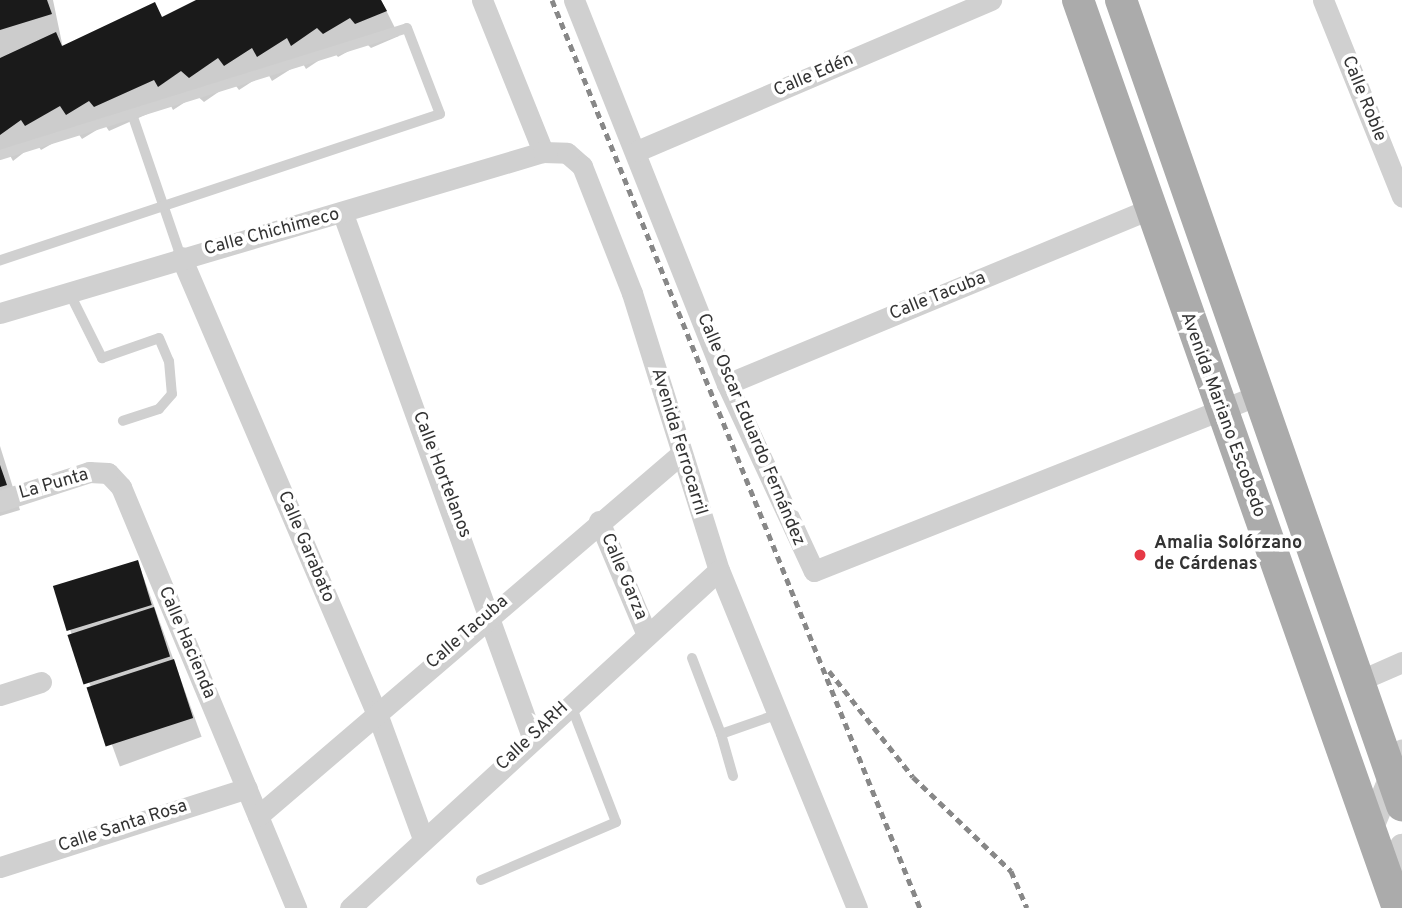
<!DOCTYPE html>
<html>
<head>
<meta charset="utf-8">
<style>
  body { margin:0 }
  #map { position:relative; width:1402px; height:908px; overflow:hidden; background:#fff; font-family:Overpass,sans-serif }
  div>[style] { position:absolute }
  .shadow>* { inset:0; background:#0003; transform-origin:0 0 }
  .building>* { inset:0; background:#1a1a1a; transform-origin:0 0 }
  .service>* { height:10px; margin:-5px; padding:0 5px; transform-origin:5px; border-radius:5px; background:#d0d0d0 }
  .minor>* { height:21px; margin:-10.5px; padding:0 10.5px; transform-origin:10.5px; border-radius:10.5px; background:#d0d0d0 }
  .tertiary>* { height:26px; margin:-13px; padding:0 13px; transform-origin:13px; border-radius:13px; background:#d0d0d0 }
  .primary>* { height:32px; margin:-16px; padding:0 16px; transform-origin:16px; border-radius:16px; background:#ababab }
  .rail>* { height:5px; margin-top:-2.5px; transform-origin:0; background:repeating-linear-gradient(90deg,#888 0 7px,transparent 0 12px) }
  .dots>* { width:19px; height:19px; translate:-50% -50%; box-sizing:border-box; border:4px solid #fff; border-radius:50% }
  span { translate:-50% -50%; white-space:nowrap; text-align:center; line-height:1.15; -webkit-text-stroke:7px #fff; paint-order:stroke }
  .street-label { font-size:18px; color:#333 }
  .poi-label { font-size:18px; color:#333; font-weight:700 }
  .left { translate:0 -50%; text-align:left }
</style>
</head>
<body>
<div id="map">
  <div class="shadow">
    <div style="clip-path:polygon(0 0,53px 0,63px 48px,162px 19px,200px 0,381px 0,399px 36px,371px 48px,365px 42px,338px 57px,333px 51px,306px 69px,302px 62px,272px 81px,267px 72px,239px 90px,233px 82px,204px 102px,196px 95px,173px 110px,170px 104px,109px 131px,105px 125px,82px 139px,76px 130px,41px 150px,36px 143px,13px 161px,7px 150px,0 156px)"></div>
    <div style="clip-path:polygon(0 446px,20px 510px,0 516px)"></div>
    <div style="left:138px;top:562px;width:186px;height:87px;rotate:70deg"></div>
  </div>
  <div class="building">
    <div style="clip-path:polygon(0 0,47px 0,52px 14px,0 30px)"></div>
    <div style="clip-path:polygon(196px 0,381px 0,387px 11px,355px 24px,350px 18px,323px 34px,317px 28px,291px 46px,287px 38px,257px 57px,252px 48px,224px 66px,218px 58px,189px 78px,181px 71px,158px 87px,154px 80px,94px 107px,89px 101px,66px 115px,60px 106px,25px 126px,21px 120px,0 135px,0 58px,56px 32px,62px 46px,155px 2px,162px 17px)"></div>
    <div style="clip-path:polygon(0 465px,7px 485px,0 487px)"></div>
    <div style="left:138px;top:560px;width:47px;height:89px;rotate:73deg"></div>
    <div style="left:154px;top:607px;width:52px;height:91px;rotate:72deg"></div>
    <div style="left:174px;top:659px;width:62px;height:92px;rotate:72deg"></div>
  </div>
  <div class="service">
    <div style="left:132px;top:114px;width:151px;rotate:71.1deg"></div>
    <div style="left:0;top:155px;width:426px;rotate:-17.3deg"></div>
    <div style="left:407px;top:28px;width:92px;rotate:69deg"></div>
    <div style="left:440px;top:114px;width:464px;rotate:161.6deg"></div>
    <div style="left:69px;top:292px;width:74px;rotate:63.4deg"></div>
    <div style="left:102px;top:358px;width:60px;rotate:-19.3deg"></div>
    <div style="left:159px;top:338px;width:25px;rotate:67deg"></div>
    <div style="left:169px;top:361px;width:33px;rotate:85deg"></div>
    <div style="left:172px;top:394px;width:20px;rotate:131deg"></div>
    <div style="left:159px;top:409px;width:38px;rotate:162deg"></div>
    <div style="left:692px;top:658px;width:81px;rotate:69.1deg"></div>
    <div style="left:733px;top:776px;width:44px;rotate:-105.9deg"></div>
    <div style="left:721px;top:734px;width:60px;rotate:-19.3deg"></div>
    <div style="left:481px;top:880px;width:147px;rotate:-23.2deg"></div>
    <div style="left:616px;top:822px;width:128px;rotate:-111.1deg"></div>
  </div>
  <div class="minor">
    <div style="left:482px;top:0;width:164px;rotate:68.1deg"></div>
    <div style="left:574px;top:0;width:413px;rotate:68.3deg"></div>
    <div style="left:727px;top:384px;width:206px;rotate:65.1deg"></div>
    <div style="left:814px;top:571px;width:478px;rotate:-21.6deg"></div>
    <div style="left:1323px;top:0;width:212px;rotate:68.1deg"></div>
    <div style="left:637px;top:151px;width:385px;rotate:-23.1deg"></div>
    <div style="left:343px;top:214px;width:556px;rotate:70.13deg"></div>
    <div style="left:181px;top:257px;width:494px;rotate:66.8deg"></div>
    <div style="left:376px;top:711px;width:136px;rotate:69.8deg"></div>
    <div style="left:0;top:313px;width:566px;rotate:-16.52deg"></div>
    <div style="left:543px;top:152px;width:24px;rotate:2deg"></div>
    <div style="left:567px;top:153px;width:20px;rotate:41deg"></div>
    <div style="left:582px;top:166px;width:136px;rotate:68.5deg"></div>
    <div style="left:632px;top:293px;width:290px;rotate:72.6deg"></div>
    <div style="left:719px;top:570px;width:365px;rotate:67.8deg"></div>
    <div style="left:727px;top:384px;width:456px;rotate:-22.5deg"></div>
    <div style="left:0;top:501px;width:94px;rotate:-18deg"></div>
    <div style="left:89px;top:472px;width:19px;rotate:3deg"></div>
    <div style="left:108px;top:473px;width:19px;rotate:47deg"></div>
    <div style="left:121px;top:487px;width:456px;rotate:67.4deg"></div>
    <div style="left:599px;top:521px;width:121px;rotate:67.2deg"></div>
    <div style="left:1361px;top:680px;width:45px;rotate:-23.7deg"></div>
    <div style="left:0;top:695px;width:43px;rotate:-17.6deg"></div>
    <div style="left:258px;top:816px;width:557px;rotate:-40.56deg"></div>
    <div style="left:0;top:867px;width:259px;rotate:-17.7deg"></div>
    <div style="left:350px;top:908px;width:500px;rotate:-42.49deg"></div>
  </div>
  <div class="tertiary">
    <div style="left:1369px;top:832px;width:86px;rotate:-67.3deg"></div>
    <div style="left:1387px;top:877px;width:34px;rotate:-63deg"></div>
  </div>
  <div class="primary">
    <div style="left:1078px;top:0;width:963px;rotate:70.59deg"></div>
    <div style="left:1121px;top:0;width:853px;rotate:70.76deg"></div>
  </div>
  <div class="rail">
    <div style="left:552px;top:0;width:980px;rotate:67.94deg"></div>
    <div style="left:829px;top:671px;width:135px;rotate:51.6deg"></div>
    <div style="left:913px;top:777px;width:136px;rotate:43.8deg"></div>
    <div style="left:1011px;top:871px;width:40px;rotate:66.6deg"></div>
  </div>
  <div class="dots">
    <div style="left:1140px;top:555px;background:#e63946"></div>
  </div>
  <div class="street-label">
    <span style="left:814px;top:76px;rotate:-23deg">Calle Edén</span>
    <span style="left:1363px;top:99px;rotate:68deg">Calle Roble</span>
    <span style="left:272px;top:233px;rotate:-15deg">Calle Chichimeco</span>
    <span style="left:938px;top:297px;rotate:-22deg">Calle Tacuba</span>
    <span style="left:1222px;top:415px;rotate:70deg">Avenida Mariano Escobedo</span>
    <span style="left:750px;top:430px;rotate:67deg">Calle Oscar Eduardo Fernández</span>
    <span style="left:678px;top:442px;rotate:73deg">Avenida Ferrocarril</span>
    <span style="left:441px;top:475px;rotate:69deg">Calle Hortelanos</span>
    <span style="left:54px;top:485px;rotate:-16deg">La Punta</span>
    <span style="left:305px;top:547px;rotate:67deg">Calle Garabato</span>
    <span style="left:623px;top:577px;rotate:67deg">Calle Garza</span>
    <span style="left:468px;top:633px;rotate:-41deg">Calle Tacuba</span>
    <span style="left:186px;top:643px;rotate:67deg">Calle Hacienda</span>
    <span style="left:533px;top:737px;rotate:-43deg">Calle SARH</span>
    <span style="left:123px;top:827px;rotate:-18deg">Calle Santa Rosa</span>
  </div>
  <div class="poi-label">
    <span class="left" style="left:1154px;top:555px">Amalia Solórzano<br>de Cárdenas</span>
  </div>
</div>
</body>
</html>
